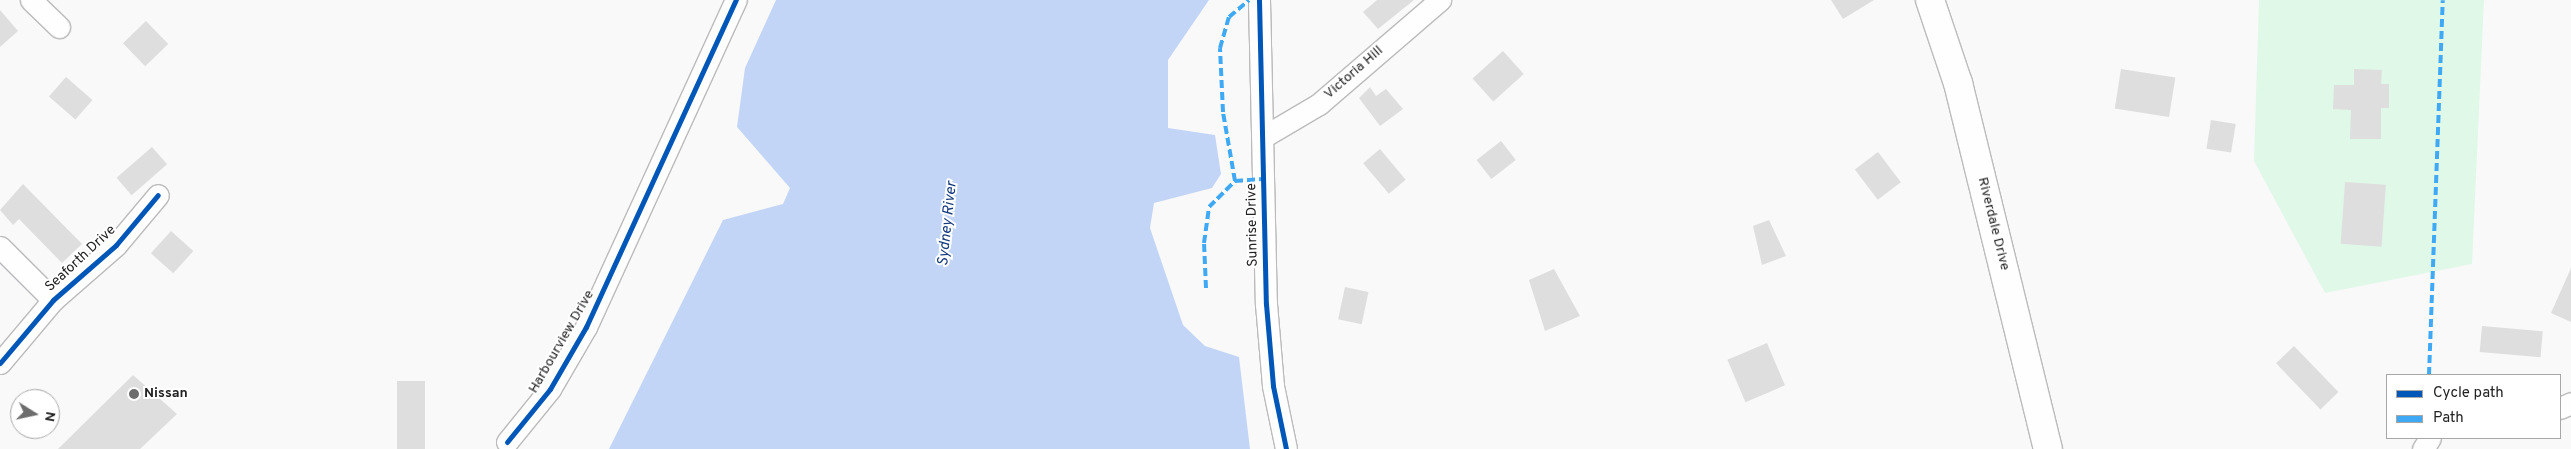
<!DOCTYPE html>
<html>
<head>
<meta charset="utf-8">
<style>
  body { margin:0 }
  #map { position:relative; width:2571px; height:449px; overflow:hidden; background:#f9f9fa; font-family:Overpass,sans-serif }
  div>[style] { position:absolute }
  .green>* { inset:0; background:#e0f8e8 }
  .water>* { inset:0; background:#c2d5f6 }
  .building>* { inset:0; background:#dedede; transform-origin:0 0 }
  .roads { filter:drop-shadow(1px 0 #bbbbbc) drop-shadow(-1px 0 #bbbbbc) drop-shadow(0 1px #bbbbbc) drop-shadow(0 -1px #bbbbbc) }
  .street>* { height:21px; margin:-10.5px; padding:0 10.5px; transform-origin:10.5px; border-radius:10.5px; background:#fefefe }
  .secondary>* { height:28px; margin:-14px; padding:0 14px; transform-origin:14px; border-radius:14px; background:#fefefe }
  .quiet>* { height:4px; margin-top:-2px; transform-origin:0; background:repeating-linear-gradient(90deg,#3fa9f5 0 8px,transparent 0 12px) }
  .cycleway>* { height:5px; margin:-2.5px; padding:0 2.5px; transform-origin:2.5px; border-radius:2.5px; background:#0057b8 }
  .dots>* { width:14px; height:14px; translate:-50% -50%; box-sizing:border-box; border:2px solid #fff; border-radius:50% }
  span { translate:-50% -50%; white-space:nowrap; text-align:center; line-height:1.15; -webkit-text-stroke:4px #fff; paint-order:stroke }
  .street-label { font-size:14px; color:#222223 }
  .poi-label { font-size:14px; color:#222223; font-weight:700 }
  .left { translate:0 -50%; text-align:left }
  .water-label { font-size:15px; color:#15397d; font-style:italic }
  .legend { position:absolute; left:2386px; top:374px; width:175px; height:65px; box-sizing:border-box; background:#fff; border:1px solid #a7a7a7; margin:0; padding:6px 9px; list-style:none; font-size:15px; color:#222223 }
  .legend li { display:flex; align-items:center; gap:10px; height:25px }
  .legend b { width:25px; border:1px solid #a7a7a7 }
  .north { position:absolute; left:10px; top:389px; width:50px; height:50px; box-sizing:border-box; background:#fff; border:1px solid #a7a7a7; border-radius:50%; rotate:100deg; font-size:14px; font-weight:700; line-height:20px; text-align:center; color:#222223 }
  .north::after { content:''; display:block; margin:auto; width:18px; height:22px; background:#6d6d6e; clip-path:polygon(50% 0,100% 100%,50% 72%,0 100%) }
</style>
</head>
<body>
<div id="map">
  <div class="green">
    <div style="clip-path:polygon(2259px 0,2484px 0,2472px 264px,2325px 293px,2254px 161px)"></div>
  </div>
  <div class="water">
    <div style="clip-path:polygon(776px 0,1209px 0,1168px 60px,1168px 128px,1215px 135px,1221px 174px,1212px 188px,1154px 203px,1150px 228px,1183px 325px,1205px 346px,1239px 357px,1250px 449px,609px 449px,723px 220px,783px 204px,790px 188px,737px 127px,745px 68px)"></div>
  </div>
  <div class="building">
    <div style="clip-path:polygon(1377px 0,1414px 0,1378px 29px,1363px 12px)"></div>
    <div style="clip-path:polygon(1831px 0,1874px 0,1843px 19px)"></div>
    <div style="clip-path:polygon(0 10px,18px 31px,0 47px)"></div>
    <div style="left:146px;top:21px;width:32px;height:32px;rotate:46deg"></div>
    <div style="left:1503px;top:51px;width:31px;height:41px;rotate:48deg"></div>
    <div style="left:2121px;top:69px;width:55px;height:40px;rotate:9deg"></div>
    <div style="clip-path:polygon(2354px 69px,2382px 70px,2381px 84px,2389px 84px,2389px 108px,2381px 108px,2381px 139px,2350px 139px,2351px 110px,2333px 109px,2334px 85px,2354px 85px)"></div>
    <div style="left:66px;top:77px;width:35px;height:26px;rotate:41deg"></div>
    <div style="clip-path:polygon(1370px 87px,1376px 96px,1386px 89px,1403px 109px,1380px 126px,1359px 98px)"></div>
    <div style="left:2211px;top:120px;width:25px;height:29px;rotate:9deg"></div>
    <div style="left:1501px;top:141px;width:24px;height:31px;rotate:52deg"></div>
    <div style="left:152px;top:147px;width:23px;height:47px;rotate:49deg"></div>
    <div style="left:1380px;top:149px;width:40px;height:22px;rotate:50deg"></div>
    <div style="left:1878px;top:152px;width:38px;height:29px;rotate:53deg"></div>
    <div style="left:2345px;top:182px;width:41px;height:62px;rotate:4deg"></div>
    <div style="clip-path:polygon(23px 184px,82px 244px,62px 263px,19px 219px,13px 225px,0 210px)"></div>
    <div style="clip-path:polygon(1769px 220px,1786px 256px,1762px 265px,1753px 226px)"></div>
    <div style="left:171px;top:231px;width:30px;height:30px;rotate:42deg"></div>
    <div style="clip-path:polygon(2571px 268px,2571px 322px,2551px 313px)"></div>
    <div style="clip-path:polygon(1554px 269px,1580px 316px,1545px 331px,1529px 280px)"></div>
    <div style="left:1345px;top:287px;width:24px;height:33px;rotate:12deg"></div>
    <div style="left:2482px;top:326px;width:61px;height:26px;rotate:5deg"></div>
    <div style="left:1767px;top:343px;width:46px;height:43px;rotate:67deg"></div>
    <div style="left:2294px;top:346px;width:64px;height:25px;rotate:46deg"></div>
    <div style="clip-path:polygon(133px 375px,177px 414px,140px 449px,58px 449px)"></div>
    <div style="left:397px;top:381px;width:28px;height:68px"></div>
  </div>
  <div class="roads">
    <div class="street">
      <div style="left:31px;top:0;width:39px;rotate:44deg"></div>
      <div style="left:1259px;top:0;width:304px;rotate:88.7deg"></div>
      <div style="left:1266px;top:304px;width:82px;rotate:85.1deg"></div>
      <div style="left:1273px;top:386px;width:64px;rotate:78.3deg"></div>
      <div style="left:1263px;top:137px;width:65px;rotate:-30.5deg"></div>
      <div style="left:1319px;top:104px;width:160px;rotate:-40.7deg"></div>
      <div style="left:0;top:247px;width:75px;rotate:45deg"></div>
      <div style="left:0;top:363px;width:82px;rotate:-49.9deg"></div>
      <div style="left:53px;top:300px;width:84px;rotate:-41.1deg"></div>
      <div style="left:116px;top:245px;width:65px;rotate:-50deg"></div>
      <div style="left:2560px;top:408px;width:12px;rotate:-24deg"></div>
      <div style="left:507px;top:442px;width:68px;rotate:-50.9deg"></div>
      <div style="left:550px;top:389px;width:72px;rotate:-59.9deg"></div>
      <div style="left:586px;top:327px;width:360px;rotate:-65.4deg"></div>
      <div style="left:2423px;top:449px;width:13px;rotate:-58deg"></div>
    </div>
    <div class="secondary">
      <div style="left:1930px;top:0;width:88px;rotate:71.4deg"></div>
      <div style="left:1958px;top:83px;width:377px;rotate:76.2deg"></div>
    </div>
  </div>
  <div class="quiet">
    <div style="left:1235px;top:181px;width:70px;rotate:-99.9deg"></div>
    <div style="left:1223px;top:112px;width:64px;rotate:-92.7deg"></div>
    <div style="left:1220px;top:48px;width:32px;rotate:-74deg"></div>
    <div style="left:1229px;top:17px;width:26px;rotate:-40deg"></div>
    <div style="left:1206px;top:288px;width:45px;rotate:-92.5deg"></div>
    <div style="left:1204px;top:243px;width:36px;rotate:-82deg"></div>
    <div style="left:1209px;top:207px;width:37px;rotate:-45deg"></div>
    <div style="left:1235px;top:181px;width:28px;rotate:-4deg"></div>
    <div style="left:2429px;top:375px;width:375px;rotate:-87.9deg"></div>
  </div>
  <div class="cycleway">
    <div style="left:1259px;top:0;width:304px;rotate:88.7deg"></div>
    <div style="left:1266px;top:304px;width:82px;rotate:85.1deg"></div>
    <div style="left:1273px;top:386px;width:64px;rotate:78.3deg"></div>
    <div style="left:0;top:363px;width:82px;rotate:-49.9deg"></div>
    <div style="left:53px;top:300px;width:84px;rotate:-41.1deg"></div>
    <div style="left:116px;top:245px;width:65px;rotate:-50deg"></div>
    <div style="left:507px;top:442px;width:68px;rotate:-50.9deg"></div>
    <div style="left:550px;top:389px;width:72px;rotate:-59.9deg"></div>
    <div style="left:586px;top:327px;width:360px;rotate:-65.4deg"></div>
  </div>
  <div class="dots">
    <div style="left:134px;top:394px;background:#6d6d6e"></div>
  </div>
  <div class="street-label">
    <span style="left:1354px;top:73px;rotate:-41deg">Victoria Hill</span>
    <span style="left:1993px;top:224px;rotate:76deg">Riverdale Drive</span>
    <span style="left:1253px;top:225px;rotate:-91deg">Sunrise Drive</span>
    <span style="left:81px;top:259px;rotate:-43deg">Seaforth Drive</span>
    <span style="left:562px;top:342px;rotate:-60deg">Harbourview Drive</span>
  </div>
  <div class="poi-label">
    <span class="left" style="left:144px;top:394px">Nissan</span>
  </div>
  <div class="water-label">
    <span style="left:948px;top:224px;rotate:-84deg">Sydney River</span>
  </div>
  <ul class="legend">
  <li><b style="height:6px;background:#0057b8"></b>Cycle path</li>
  <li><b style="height:6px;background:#3fa9f5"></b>Path</li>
  </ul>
  <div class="north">N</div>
</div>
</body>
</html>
